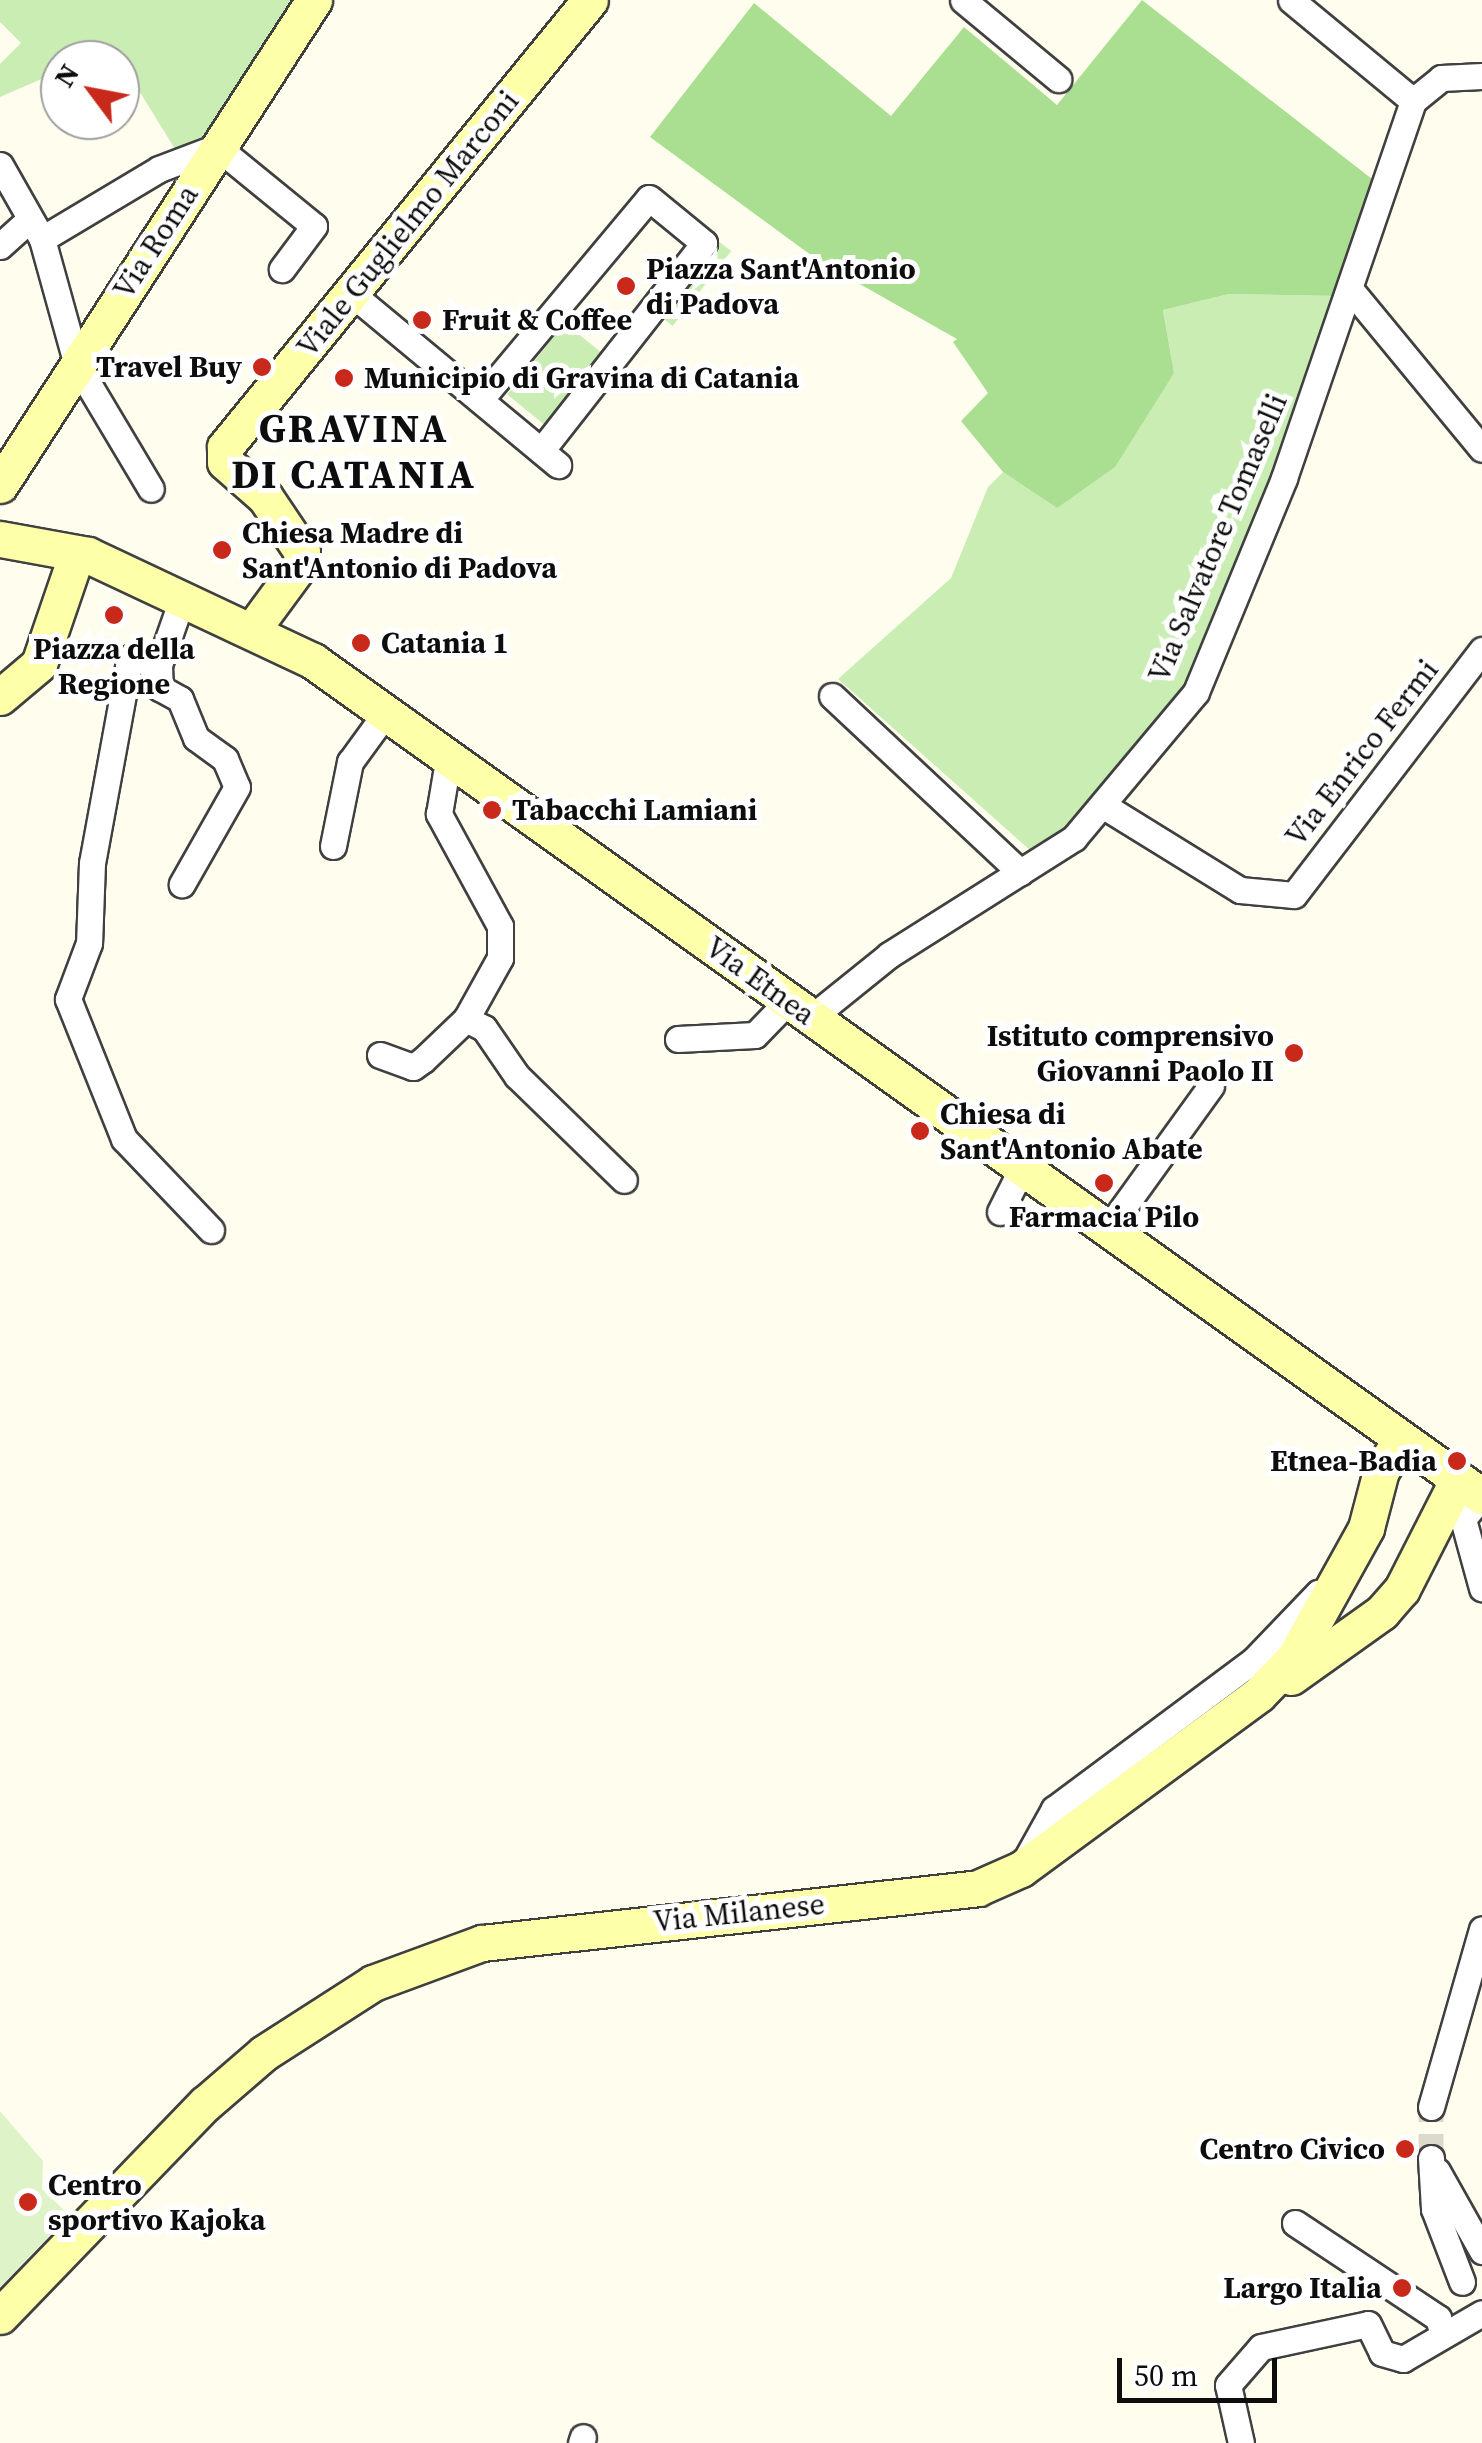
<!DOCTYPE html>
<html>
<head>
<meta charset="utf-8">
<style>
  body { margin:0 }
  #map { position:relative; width:1482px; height:2443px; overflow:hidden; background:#fffeee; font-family:"Source Serif 4",serif }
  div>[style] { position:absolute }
  .green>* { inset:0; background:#caedb4; transform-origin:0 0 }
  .forest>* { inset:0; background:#aadf92 }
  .pitch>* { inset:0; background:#def3c7 }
  .street-tunnel>* { height:25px; margin-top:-12.5px; transform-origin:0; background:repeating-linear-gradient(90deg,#dbdacc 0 25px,transparent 0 37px) }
  .roads { filter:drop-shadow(2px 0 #404040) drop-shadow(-2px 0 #404040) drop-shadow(0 2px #404040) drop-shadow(0 -2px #404040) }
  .street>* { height:25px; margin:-12.5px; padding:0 12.5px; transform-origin:12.5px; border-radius:12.5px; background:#fff }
  .secondary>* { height:35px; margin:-17.5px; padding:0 17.5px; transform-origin:17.5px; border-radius:17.5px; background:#fdffa9 }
  .dots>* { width:28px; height:28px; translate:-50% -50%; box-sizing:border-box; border:5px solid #fff; border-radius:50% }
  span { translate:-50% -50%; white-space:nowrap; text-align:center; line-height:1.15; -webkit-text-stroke:10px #fff; paint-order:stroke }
  .street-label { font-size:30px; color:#0d0d0d }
  .poi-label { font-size:30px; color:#0d0d0d; font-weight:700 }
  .left { translate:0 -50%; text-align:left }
  .right { translate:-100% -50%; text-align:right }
  .district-label { font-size:40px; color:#0d0d0d; font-weight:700; letter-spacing:2.5px }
  .north { position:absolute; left:40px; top:40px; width:100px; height:100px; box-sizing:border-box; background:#fff; border:2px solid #9e9e9e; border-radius:50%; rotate:302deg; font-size:28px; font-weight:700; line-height:40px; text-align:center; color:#0d0d0d }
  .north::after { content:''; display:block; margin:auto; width:35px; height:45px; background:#c9291a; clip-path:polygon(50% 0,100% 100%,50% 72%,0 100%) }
  .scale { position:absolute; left:1117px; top:2358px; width:160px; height:45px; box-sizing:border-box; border:5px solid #0d0d0d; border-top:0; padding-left:12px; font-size:30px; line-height:35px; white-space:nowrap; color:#0d0d0d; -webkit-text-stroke:8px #fff; paint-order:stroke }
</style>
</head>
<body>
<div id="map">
  <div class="green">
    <div style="clip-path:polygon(0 0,303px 0,218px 130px,175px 149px,120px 60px,60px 60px,60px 71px,0 97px,0 64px,21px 43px,0 22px)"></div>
    <div style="left:717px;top:240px;width:18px;height:95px;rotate:38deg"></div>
    <div style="clip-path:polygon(1229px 294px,1336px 296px,1276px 476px,1186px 687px,1072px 827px,1032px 852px,838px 679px,951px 578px,988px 487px,1003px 472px,1057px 508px,1174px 373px,1163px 310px)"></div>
    <div style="left:565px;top:323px;width:54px;height:92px;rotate:39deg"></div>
  </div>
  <div class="forest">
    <div style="clip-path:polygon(1142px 0,1372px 179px,1336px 296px,1229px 294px,1163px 310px,1174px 373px,1115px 467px,1057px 508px,1003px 472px,961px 421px,988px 393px,953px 342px,957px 339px,819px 261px,650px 137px,754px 3px,891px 116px,964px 27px,1057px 105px)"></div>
  </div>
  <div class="pitch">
    <div style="clip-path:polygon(0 2111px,43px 2161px,42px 2189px,69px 2215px,0 2287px)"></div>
  </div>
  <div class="street-tunnel">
    <div style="left:1431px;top:2158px;width:51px;rotate:-90deg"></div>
  </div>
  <div class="roads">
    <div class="street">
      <div style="left:963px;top:0;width:124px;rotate:39.7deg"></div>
      <div style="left:1291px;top:0;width:158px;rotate:39.6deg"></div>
      <div style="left:0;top:165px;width:85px;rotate:60.4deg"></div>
      <div style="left:42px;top:239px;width:131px;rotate:74.5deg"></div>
      <div style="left:77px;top:365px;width:144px;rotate:59.2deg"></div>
      <div style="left:42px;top:239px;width:136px;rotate:-30.9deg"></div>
      <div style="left:159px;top:169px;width:62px;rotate:-20.8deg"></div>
      <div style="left:217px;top:147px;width:125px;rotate:39.2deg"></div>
      <div style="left:314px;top:226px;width:54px;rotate:126.7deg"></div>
      <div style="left:0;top:246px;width:40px;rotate:-42deg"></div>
      <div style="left:1350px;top:289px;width:207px;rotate:50.5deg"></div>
      <div style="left:352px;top:294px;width:268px;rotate:39.7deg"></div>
      <div style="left:480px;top:400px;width:263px;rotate:-50.1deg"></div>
      <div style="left:649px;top:198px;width:71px;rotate:39.3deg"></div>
      <div style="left:704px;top:243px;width:264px;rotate:128.1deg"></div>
      <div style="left:182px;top:599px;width:70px;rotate:109.2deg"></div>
      <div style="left:159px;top:665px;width:23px;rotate:88deg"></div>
      <div style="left:160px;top:688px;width:23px;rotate:29deg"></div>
      <div style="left:180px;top:699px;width:42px;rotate:67.7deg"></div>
      <div style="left:196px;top:738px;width:36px;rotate:36deg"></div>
      <div style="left:225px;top:759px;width:30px;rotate:67deg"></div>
      <div style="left:237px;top:787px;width:112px;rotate:119.6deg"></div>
      <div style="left:159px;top:665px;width:30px;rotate:-166deg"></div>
      <div style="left:130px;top:658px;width:9px;rotate:103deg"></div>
      <div style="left:128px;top:667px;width:199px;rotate:100.4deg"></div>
      <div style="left:92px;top:863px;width:80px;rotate:92.1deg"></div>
      <div style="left:89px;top:943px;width:60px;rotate:110.6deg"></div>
      <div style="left:68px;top:999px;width:151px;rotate:68.2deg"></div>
      <div style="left:124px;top:1139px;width:126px;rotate:46.3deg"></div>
      <div style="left:832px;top:696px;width:258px;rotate:43.1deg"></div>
      <div style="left:1104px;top:806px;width:160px;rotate:31.7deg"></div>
      <div style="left:1240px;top:890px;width:54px;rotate:5.3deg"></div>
      <div style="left:1294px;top:895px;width:309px;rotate:-52.5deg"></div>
      <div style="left:333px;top:846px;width:86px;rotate:-78.6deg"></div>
      <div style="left:350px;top:762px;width:63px;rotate:-54deg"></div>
      <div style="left:811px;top:1018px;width:100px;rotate:-38.9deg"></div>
      <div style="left:889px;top:955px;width:219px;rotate:-32.3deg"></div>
      <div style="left:1074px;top:838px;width:190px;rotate:-50.1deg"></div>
      <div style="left:1196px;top:692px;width:231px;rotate:-67.6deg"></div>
      <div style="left:1284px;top:478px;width:398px;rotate:-71.1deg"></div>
      <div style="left:1413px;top:101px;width:36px;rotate:-39deg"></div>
      <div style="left:1441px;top:78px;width:41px;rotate:-2.8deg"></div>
      <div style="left:466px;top:1019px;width:20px;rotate:27deg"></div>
      <div style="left:484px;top:1028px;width:58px;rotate:55.5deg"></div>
      <div style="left:517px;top:1076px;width:149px;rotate:44.2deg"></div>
      <div style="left:678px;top:1039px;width:77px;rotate:-3deg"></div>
      <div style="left:755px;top:1035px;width:47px;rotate:-45.9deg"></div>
      <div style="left:380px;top:1055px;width:35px;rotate:20deg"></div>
      <div style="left:413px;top:1067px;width:12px;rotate:-35deg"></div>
      <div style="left:423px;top:1060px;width:59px;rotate:-43.6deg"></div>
      <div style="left:466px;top:1019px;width:70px;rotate:-60.9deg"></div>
      <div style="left:500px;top:958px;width:32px;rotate:-90deg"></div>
      <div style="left:500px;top:926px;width:128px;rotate:-118.6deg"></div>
      <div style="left:439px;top:814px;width:60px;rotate:-80.4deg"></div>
      <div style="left:1000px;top:1212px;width:49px;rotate:-63.4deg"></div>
      <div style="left:1107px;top:1230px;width:178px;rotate:-54.2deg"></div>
      <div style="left:1482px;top:1496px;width:30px;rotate:130deg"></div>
      <div style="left:1463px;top:1519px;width:72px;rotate:74.6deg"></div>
      <div style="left:1024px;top:1863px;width:62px;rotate:-60.9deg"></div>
      <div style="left:1054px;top:1809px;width:249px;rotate:-36.7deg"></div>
      <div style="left:1254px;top:1660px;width:93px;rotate:-46.3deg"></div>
      <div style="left:1431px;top:2107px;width:185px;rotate:-74deg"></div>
      <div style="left:1431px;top:2158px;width:51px;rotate:86.6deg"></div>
      <div style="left:1434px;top:2209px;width:78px;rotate:69deg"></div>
      <div style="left:1437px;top:2171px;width:92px;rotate:60.6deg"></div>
      <div style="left:1295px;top:2223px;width:172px;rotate:33.6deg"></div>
      <div style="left:1438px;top:2318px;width:14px;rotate:73deg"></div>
      <div style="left:581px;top:2443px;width:6px;rotate:-72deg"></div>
      <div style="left:1241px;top:2443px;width:59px;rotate:-102.6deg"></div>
      <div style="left:1228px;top:2385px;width:50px;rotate:-49deg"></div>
      <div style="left:1261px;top:2347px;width:109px;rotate:-12.1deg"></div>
      <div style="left:1368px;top:2324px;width:32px;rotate:64deg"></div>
      <div style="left:1382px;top:2353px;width:22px;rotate:16deg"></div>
      <div style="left:1403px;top:2359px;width:91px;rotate:-30.2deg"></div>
    </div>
    <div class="secondary">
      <div style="left:0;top:485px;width:578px;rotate:-57.08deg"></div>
      <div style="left:0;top:539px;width:89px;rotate:10.3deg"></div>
      <div style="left:88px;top:555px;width:249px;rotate:25.2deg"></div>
      <div style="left:313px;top:661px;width:1437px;rotate:35.54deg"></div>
      <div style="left:252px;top:630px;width:84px;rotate:-53.7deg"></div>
      <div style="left:302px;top:562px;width:10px;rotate:-90deg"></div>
      <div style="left:302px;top:552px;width:66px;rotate:-123.9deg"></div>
      <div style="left:265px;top:497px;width:53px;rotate:-138.8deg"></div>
      <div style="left:225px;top:462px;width:15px;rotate:-90deg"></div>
      <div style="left:225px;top:447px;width:577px;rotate:-50.77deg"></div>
      <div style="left:0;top:697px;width:51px;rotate:-40.2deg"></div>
      <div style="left:39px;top:664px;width:117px;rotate:-71.1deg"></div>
      <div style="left:1291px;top:1677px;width:112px;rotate:-35.5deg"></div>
      <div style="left:1382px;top:1612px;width:30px;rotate:-49deg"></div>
      <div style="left:1402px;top:1589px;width:123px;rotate:-63deg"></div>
      <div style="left:0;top:2316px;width:295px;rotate:-46deg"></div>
      <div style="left:205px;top:2104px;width:78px;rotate:-40.8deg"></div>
      <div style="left:264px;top:2053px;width:130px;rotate:-32.7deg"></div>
      <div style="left:373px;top:1983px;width:116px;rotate:-20.2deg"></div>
      <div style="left:482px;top:1943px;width:499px;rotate:-6.3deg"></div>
      <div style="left:978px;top:1888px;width:47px;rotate:-23.8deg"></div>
      <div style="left:1021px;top:1869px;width:295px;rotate:-36.3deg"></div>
      <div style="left:1259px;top:1694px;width:50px;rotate:-45.8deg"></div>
      <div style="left:1294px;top:1658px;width:149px;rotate:-61deg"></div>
      <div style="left:1366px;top:1528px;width:59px;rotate:-75.3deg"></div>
      <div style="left:1381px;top:1471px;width:36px;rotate:-58deg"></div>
    </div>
  </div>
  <div class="dots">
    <div style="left:626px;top:286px;background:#c9291a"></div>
    <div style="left:422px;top:320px;background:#c9291a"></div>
    <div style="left:262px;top:367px;background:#c9291a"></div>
    <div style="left:344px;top:378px;background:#c9291a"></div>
    <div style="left:222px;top:550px;background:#c9291a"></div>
    <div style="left:114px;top:615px;background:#c9291a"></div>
    <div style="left:361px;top:643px;background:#c9291a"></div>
    <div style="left:492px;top:810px;background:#c9291a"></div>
    <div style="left:1294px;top:1053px;background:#c9291a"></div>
    <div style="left:920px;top:1131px;background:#c9291a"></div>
    <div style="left:1104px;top:1183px;background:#c9291a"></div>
    <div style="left:1457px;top:1461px;background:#c9291a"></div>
    <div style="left:1405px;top:2149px;background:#c9291a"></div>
    <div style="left:28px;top:2202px;background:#c9291a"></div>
    <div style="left:1402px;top:2288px;background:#c9291a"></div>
  </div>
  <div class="street-label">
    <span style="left:408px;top:224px;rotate:-51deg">Viale Guglielmo Marconi</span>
    <span style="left:156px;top:242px;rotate:-57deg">Via Roma</span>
    <span style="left:1218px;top:538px;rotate:-67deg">Via Salvatore Tomaselli</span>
    <span style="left:1362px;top:753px;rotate:-52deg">Via Enrico Fermi</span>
    <span style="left:760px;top:981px;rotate:36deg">Via Etnea</span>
    <span style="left:739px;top:1913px;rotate:-6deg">Via Milanese</span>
  </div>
  <div class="poi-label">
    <span class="left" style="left:646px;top:286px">Piazza Sant'Antonio<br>di Padova</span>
    <span class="left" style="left:442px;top:320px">Fruit &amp; Coffee</span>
    <span class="right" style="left:242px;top:367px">Travel Buy</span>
    <span class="left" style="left:364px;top:378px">Municipio di Gravina di Catania</span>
    <span class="left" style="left:242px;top:550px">Chiesa Madre di<br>Sant'Antonio di Padova</span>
    <span class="left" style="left:381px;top:643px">Catania 1</span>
    <span style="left:114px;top:666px">Piazza della<br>Regione</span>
    <span class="left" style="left:512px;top:810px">Tabacchi Lamiani</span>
    <span class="right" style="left:1274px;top:1053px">Istituto comprensivo<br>Giovanni Paolo II</span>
    <span class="left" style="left:940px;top:1131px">Chiesa di<br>Sant'Antonio Abate</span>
    <span style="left:1104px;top:1217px">Farmacia Pilo</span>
    <span class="right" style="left:1437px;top:1461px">Etnea-Badia</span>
    <span class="right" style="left:1385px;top:2149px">Centro Civico</span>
    <span class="left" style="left:48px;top:2202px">Centro<br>sportivo Kajoka</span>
    <span class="right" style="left:1382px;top:2288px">Largo Italia</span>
  </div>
  <div class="district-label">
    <span style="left:354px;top:451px">GRAVINA<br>DI CATANIA</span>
  </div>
  <div class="north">N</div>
  <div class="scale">50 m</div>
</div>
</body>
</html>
